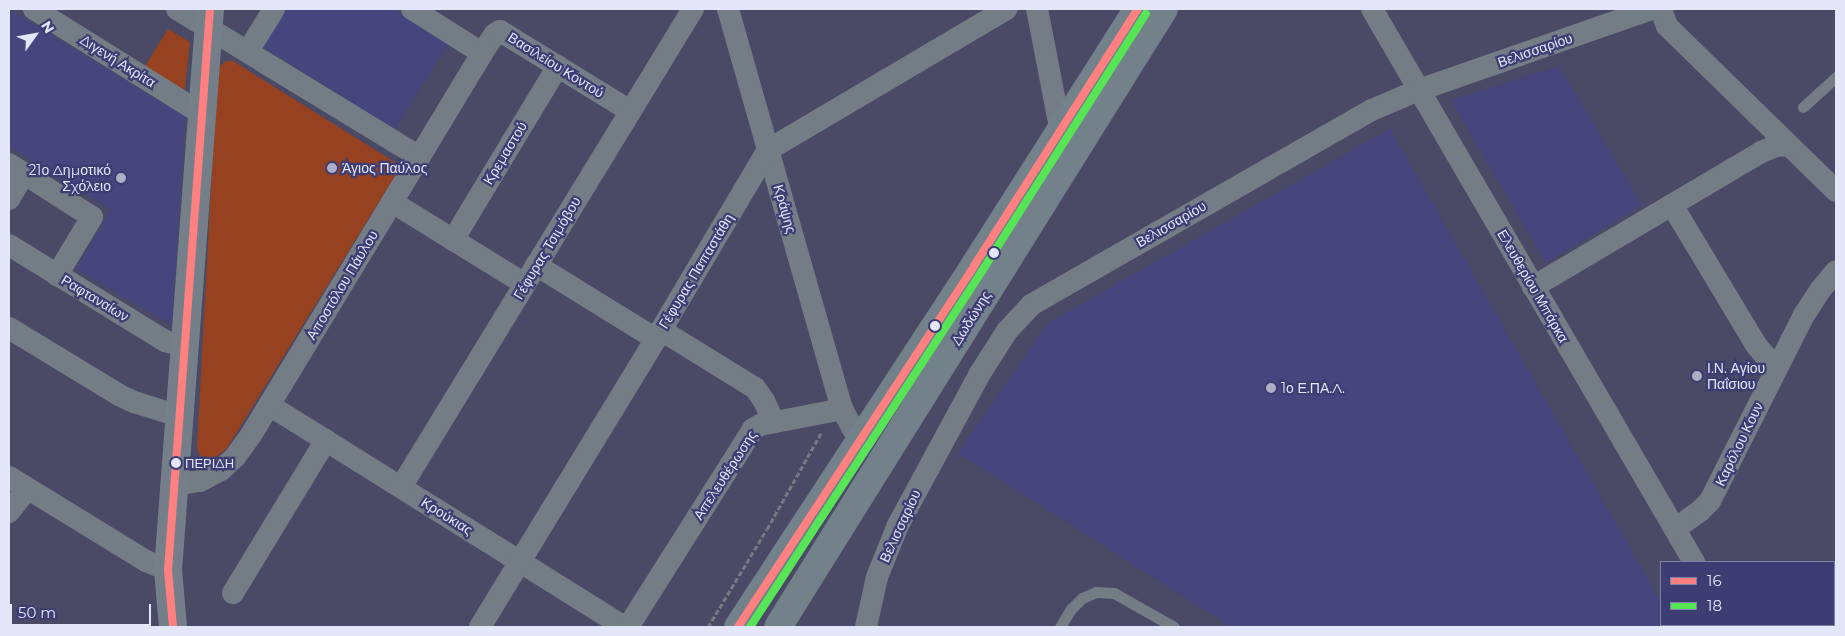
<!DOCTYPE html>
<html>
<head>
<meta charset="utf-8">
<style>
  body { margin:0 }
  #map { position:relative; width:1845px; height:636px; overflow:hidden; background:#4a4a66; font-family:Montserrat,sans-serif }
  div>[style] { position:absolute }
  .built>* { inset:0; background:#46457e }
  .green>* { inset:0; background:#964221 }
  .path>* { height:3px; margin-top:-1.5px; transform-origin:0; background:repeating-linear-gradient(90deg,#757b85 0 5px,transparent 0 7.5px) }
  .lane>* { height:11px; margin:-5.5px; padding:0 5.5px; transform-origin:5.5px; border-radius:5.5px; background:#747d86 }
  .street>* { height:22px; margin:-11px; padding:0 11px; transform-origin:11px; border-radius:11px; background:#747d86 }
  .secondary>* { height:28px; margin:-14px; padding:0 14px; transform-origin:14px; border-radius:14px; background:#757f89 }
  .primary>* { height:28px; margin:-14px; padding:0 14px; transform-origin:14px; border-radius:14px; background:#73818b }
  .bus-1>* { height:8px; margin:-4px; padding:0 4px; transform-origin:4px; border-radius:4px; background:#ff8080 }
  .bus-2>* { height:8px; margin:-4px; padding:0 4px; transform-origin:4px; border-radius:4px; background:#55e555 }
  .dots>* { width:14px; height:14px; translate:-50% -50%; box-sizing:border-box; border:2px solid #3d3d73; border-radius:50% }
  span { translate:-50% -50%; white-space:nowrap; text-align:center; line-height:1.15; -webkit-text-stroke:4.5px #3d3d73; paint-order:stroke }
  .bus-label { font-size:13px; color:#e4e6fa }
  .left { translate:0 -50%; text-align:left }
  .street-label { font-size:14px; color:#e4e6fa }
  .poi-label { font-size:14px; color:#e4e6fa }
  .right { translate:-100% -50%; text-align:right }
  .frame { position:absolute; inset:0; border:10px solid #e4e6fa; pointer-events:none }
  .legend { position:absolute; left:1660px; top:561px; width:175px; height:65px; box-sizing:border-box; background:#3d3d73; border:1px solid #8081a9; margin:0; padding:6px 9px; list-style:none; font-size:15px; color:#e4e6fa }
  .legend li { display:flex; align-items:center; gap:10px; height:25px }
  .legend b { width:25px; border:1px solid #8081a9 }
  .north { position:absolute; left:10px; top:10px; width:50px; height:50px; -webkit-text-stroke:4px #3d3d73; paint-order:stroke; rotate:58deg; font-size:14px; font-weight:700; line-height:20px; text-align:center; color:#e4e6fa }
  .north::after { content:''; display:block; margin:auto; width:18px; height:22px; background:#e4e6fa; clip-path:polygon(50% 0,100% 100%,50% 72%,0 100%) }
  .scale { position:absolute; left:10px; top:604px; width:141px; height:22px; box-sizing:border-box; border:2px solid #e4e6fa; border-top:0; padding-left:6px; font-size:15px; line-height:18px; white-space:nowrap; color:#e4e6fa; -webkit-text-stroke:4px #3d3d73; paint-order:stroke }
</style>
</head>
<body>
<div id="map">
  <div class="built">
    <div style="clip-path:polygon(9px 9px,185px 117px,172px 325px,76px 269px,111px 210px,9px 146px)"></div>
    <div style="clip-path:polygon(287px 9px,393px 9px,448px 44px,395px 129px,263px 47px)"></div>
    <div style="clip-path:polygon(1559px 66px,1642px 205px,1546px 263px,1451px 100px)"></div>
    <div style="clip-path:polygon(1390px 129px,1661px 602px,1661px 622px,1657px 627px,1231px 627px,958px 453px,1048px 323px)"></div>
  </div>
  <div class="green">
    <div style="clip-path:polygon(168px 29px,190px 42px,184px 97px,142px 71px)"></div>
    <div style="clip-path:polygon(226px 61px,233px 61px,401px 166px,227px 448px,215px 458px,206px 460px,199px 454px,197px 448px,217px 75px,219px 67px)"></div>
  </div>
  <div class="path">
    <div style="left:708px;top:627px;width:114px;rotate:-59deg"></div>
    <div style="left:767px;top:529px;width:110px;rotate:-60.6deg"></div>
  </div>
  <div class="lane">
    <div style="left:1803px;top:107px;width:45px;rotate:-42.3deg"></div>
    <div style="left:1060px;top:627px;width:21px;rotate:-59deg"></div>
    <div style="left:1071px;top:609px;width:16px;rotate:-45deg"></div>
    <div style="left:1082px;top:598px;width:15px;rotate:-23deg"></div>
    <div style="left:1096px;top:592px;width:18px;rotate:3deg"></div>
    <div style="left:1114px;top:593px;width:69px;rotate:29.5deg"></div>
  </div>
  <div class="street">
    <div style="left:34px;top:9px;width:198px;rotate:32deg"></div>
    <div style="left:177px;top:9px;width:284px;rotate:31.4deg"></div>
    <div style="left:412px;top:9px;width:83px;rotate:32.2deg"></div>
    <div style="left:482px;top:53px;width:23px;rotate:-56deg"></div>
    <div style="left:495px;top:34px;width:6px;rotate:-31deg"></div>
    <div style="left:500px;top:31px;width:153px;rotate:31.6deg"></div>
    <div style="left:728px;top:9px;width:416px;rotate:74.1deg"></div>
    <div style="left:1037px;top:9px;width:125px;rotate:79deg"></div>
    <div style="left:1372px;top:9px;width:640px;rotate:59.79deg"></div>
    <div style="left:1661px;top:9px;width:18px;rotate:71deg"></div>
    <div style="left:1667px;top:26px;width:236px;rotate:44.3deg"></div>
    <div style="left:248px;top:51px;width:49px;rotate:-58.2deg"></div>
    <div style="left:9px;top:164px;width:98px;rotate:32.6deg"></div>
    <div style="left:92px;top:217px;width:68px;rotate:121.1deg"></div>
    <div style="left:9px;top:199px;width:29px;rotate:-59deg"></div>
    <div style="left:392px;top:202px;width:156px;rotate:31.7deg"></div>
    <div style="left:1672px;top:205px;width:163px;rotate:59deg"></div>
    <div style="left:1756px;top:345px;width:16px;rotate:50deg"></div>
    <div style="left:1766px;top:357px;width:14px;rotate:36deg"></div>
    <div style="left:453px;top:240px;width:203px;rotate:-58.9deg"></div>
    <div style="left:9px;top:245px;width:183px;rotate:31.6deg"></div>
    <div style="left:165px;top:341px;width:20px;rotate:15deg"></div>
    <div style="left:536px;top:265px;width:141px;rotate:31.7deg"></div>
    <div style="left:1533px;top:287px;width:265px;rotate:-30.6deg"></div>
    <div style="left:1761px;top:152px;width:16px;rotate:-22deg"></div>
    <div style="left:1776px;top:146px;width:13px;rotate:-4deg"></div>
    <div style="left:9px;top:328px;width:129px;rotate:31.3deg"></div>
    <div style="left:119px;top:395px;width:17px;rotate:25deg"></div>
    <div style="left:134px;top:402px;width:47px;rotate:17.3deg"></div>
    <div style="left:661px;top:330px;width:110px;rotate:31.7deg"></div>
    <div style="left:755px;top:388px;width:16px;rotate:55deg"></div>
    <div style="left:764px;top:401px;width:23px;rotate:65deg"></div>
    <div style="left:269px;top:405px;width:419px;rotate:32deg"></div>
    <div style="left:9px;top:477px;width:161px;rotate:31.5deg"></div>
    <div style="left:146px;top:561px;width:24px;rotate:22deg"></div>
    <div style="left:174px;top:485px;width:26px;rotate:-9deg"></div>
    <div style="left:200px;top:481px;width:24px;rotate:-28deg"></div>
    <div style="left:221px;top:470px;width:19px;rotate:-43deg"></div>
    <div style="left:235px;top:457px;width:27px;rotate:-54deg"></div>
    <div style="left:251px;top:435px;width:446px;rotate:-58.8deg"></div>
    <div style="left:401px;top:487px;width:560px;rotate:-58.58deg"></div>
    <div style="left:9px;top:512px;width:29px;rotate:-52deg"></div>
    <div style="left:1675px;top:529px;width:31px;rotate:-36deg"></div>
    <div style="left:1700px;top:511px;width:14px;rotate:-45deg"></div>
    <div style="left:1710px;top:501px;width:208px;rotate:-63.2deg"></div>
    <div style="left:1804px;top:315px;width:31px;rotate:-57deg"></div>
    <div style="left:1821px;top:289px;width:23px;rotate:-50deg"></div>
    <div style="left:233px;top:593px;width:179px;rotate:-58.7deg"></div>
    <div style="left:1731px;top:625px;width:2px;rotate:63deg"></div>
    <div style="left:480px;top:627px;width:348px;rotate:-58.6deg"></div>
    <div style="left:661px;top:330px;width:209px;rotate:-59.3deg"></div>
    <div style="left:768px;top:150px;width:277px;rotate:-30.6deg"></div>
    <div style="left:628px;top:627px;width:234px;rotate:-57.7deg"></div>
    <div style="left:753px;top:429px;width:8px;rotate:-30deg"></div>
    <div style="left:760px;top:425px;width:84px;rotate:-11deg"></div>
    <div style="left:842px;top:409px;width:23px;rotate:61deg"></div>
    <div style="left:853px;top:429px;width:12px;rotate:42deg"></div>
    <div style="left:866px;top:627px;width:51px;rotate:-77.6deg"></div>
    <div style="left:877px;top:577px;width:56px;rotate:-68deg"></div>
    <div style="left:898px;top:525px;width:170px;rotate:-61.6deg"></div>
    <div style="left:979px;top:375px;width:52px;rotate:-57.5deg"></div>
    <div style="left:1007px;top:331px;width:35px;rotate:-47deg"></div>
    <div style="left:1031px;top:305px;width:393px;rotate:-29.8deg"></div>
    <div style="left:1372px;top:110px;width:51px;rotate:-23.1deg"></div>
    <div style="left:1419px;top:90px;width:246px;rotate:-19.2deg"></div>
  </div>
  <div class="secondary">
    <div style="left:173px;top:627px;width:57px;rotate:-95deg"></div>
    <div style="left:168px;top:570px;width:563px;rotate:-85.72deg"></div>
  </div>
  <div class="primary">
    <div style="left:738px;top:627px;width:431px;rotate:-56.8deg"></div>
    <div style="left:974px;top:266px;width:305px;rotate:-57.5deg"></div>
    <div style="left:778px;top:627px;width:729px;rotate:-58.01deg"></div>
  </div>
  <div class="bus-1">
    <div style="left:173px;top:627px;width:57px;rotate:-95deg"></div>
    <div style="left:168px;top:570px;width:563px;rotate:-85.72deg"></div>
    <div style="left:738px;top:627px;width:431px;rotate:-56.8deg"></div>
    <div style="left:974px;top:266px;width:305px;rotate:-57.5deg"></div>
  </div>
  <div class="bus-2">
    <div style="left:750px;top:627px;width:425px;rotate:-56.9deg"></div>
    <div style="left:982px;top:271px;width:305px;rotate:-57.5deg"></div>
  </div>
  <div class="dots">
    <div style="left:332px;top:168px;background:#aeafc6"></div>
    <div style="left:121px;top:178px;background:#aeafc6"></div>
    <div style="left:994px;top:253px;background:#e4e6fa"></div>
    <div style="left:935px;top:326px;background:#e4e6fa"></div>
    <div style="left:1697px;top:376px;background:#aeafc6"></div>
    <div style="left:1271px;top:388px;background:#aeafc6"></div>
    <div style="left:176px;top:463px;background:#e4e6fa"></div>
  </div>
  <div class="bus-label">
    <span class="left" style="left:185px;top:463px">ΠΕΡΙΔΗ</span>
  </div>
  <div class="street-label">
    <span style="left:1535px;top:50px;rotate:-19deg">Βελισσαρίου</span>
    <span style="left:118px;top:61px;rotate:32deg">Διγενή Ακρίτα</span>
    <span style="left:556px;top:65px;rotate:32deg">Βασιλείου Κοντού</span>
    <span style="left:505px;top:153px;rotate:-59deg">Κρεμαστού</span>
    <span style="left:785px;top:209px;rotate:74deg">Κράψης</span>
    <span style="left:1171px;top:224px;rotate:-30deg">Βελισσαρίου</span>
    <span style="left:547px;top:248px;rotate:-59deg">Γέφυρας Τσιμόβου</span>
    <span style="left:696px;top:271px;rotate:-59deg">Γέφυρας Παπαστάθη</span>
    <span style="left:342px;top:285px;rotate:-59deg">Αποστόλου Πάυλου</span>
    <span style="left:1533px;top:286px;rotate:60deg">Ελευθερίου Μπάρκα</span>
    <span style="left:95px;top:298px;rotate:31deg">Ραφταναίων</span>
    <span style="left:971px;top:318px;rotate:-58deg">Δωδώνης</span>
    <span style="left:1739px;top:444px;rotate:-64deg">Καρόλου Κουν</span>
    <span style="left:725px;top:475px;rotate:-57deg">Απελευθέρωσης</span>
    <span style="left:447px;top:516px;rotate:32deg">Κρούκιας</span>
    <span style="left:900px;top:526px;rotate:-65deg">Βελισσαρίου</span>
  </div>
  <div class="poi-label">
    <span class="left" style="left:342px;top:168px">Άγιος Παύλος</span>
    <span class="right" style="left:111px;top:178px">21ο Δημοτικό<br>Σχόλειο</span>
    <span class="left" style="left:1707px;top:376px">Ι.Ν. Αγίου<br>Παΐσιου</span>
    <span class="left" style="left:1281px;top:388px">1ο Ε.ΠΑ.Λ.</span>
  </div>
  <div class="frame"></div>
  <ul class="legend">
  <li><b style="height:6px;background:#ff8080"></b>16</li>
  <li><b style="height:6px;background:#55e555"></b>18</li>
  </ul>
  <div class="north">N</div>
  <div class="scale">50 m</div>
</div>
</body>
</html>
